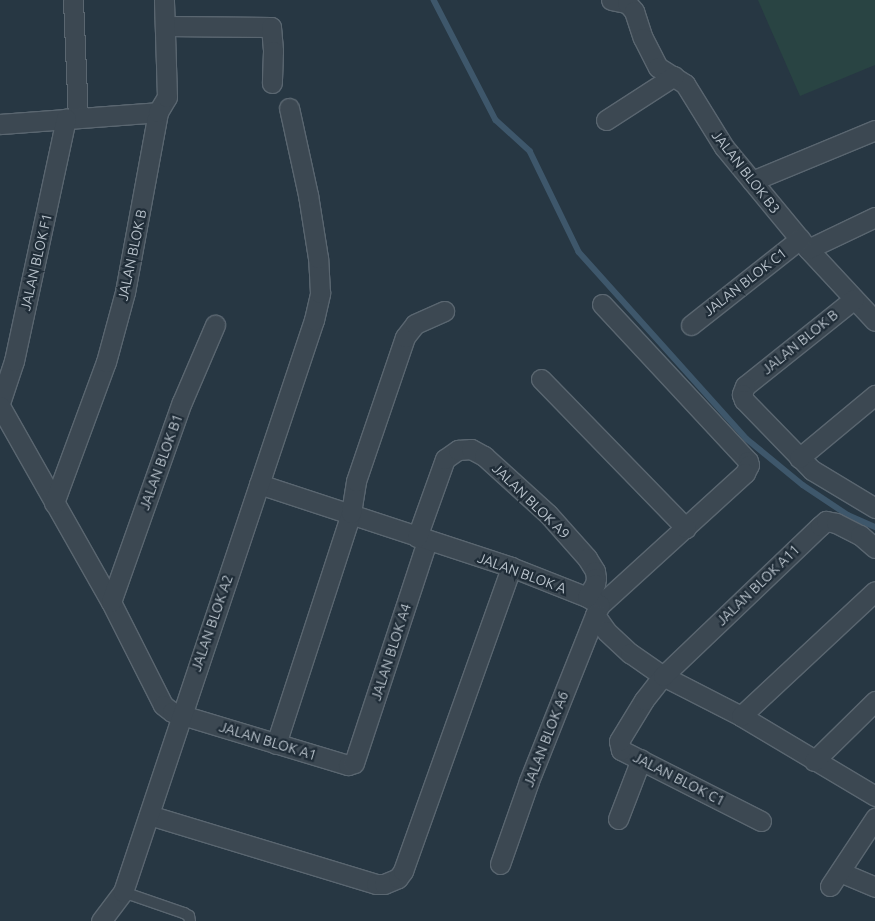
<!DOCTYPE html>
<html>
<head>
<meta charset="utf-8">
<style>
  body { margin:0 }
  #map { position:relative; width:875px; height:921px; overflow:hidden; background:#273743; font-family:Ubuntu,sans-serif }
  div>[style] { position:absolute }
  .green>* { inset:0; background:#294443 }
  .stream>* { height:5.5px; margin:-2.75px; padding:0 2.75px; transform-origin:2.75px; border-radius:2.75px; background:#3e576b }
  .roads { filter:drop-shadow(1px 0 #5a6670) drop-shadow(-1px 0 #5a6670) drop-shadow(0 1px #5a6670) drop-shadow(0 -1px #5a6670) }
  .lane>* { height:10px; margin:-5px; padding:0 5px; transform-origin:5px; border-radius:5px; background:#3c4852 }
  .street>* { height:19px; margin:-9.5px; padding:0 9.5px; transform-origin:9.5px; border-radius:9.5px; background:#3c4852 }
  span { translate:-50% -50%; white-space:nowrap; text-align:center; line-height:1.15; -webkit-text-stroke:4.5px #202d38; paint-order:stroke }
  .street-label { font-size:14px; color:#b9c3cc }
</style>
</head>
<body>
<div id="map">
  <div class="green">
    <div style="clip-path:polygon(758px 0,875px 0,875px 65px,800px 96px)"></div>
  </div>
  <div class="stream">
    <div style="left:434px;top:0;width:135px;rotate:62.7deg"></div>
    <div style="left:496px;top:120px;width:46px;rotate:42.4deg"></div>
    <div style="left:530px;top:151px;width:112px;rotate:64.1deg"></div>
    <div style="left:579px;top:252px;width:251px;rotate:48.1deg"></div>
    <div style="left:747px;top:439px;width:72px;rotate:39.4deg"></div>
    <div style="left:803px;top:485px;width:54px;rotate:33.7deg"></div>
    <div style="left:848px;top:515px;width:30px;rotate:24deg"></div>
  </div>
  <div class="roads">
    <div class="lane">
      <div style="left:123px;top:892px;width:65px;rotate:19deg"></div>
      <div style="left:184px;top:913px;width:6px;rotate:31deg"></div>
      <div style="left:189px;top:916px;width:5px;rotate:79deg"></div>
    </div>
    <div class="street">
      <div style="left:73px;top:0;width:118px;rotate:87.6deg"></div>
      <div style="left:611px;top:0;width:16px;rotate:11deg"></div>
      <div style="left:627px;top:3px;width:11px;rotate:49deg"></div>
      <div style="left:634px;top:11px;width:28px;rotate:72deg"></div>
      <div style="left:643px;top:38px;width:33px;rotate:63deg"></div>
      <div style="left:658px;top:67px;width:32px;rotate:32deg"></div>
      <div style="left:685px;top:84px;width:74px;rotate:58.2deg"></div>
      <div style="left:724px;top:147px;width:132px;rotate:50.5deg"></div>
      <div style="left:808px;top:249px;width:98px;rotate:47.1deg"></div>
      <div style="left:165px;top:26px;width:106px;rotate:0.5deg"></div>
      <div style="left:271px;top:27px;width:24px;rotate:85deg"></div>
      <div style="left:273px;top:51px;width:32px;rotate:92deg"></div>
      <div style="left:606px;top:120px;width:81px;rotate:-32.9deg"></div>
      <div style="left:0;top:124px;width:158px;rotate:-4.3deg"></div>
      <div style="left:752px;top:181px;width:133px;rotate:-22.5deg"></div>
      <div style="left:808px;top:249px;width:74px;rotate:-25.5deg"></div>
      <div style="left:854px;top:299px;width:139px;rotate:141.4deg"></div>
      <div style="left:745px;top:386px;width:9px;rotate:111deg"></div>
      <div style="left:742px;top:394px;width:6px;rotate:72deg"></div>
      <div style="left:744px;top:400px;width:98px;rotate:45.8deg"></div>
      <div style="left:812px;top:470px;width:74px;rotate:31.1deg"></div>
      <div style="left:602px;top:304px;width:214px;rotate:47.1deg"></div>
      <div style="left:748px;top:461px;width:4px;rotate:76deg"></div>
      <div style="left:749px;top:465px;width:9px;rotate:117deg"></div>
      <div style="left:745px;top:473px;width:196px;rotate:137.7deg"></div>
      <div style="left:600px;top:605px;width:11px;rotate:117deg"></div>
      <div style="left:595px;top:615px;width:19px;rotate:55deg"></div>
      <div style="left:606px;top:631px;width:33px;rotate:43deg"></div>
      <div style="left:630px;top:653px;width:40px;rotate:34.9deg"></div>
      <div style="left:663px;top:676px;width:88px;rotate:27.1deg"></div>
      <div style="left:741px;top:716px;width:156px;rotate:30.8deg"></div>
      <div style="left:691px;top:325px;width:139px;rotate:-38.3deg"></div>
      <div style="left:541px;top:379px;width:208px;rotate:45.8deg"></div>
      <div style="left:0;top:403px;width:44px;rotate:-71.6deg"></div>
      <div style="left:14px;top:361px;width:248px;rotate:-77.9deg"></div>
      <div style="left:0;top:406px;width:225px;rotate:60.5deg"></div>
      <div style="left:111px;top:602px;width:115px;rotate:63.2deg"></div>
      <div style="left:163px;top:705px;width:11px;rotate:38deg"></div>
      <div style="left:172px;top:712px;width:184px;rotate:16.8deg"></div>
      <div style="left:348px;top:765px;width:6px;rotate:-18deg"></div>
      <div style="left:354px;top:763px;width:234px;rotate:-71.8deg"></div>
      <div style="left:799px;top:458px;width:99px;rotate:-39.7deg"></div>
      <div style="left:259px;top:484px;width:265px;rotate:18.2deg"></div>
      <div style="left:511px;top:567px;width:82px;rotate:21.5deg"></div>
      <div style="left:587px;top:597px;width:15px;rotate:32deg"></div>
      <div style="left:54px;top:503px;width:150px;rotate:-69.8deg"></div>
      <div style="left:106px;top:362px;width:73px;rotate:-74.8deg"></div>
      <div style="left:125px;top:292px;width:183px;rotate:-79.6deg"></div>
      <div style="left:158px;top:112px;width:17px;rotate:-59deg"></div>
      <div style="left:167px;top:97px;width:97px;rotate:-91.8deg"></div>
      <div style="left:417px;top:537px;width:83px;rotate:-70.3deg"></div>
      <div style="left:445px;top:459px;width:16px;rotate:-35deg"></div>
      <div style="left:458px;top:450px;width:13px;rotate:-4deg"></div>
      <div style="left:471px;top:449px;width:15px;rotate:28deg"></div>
      <div style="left:484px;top:456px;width:86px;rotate:42.2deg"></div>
      <div style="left:548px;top:514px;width:59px;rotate:48.4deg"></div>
      <div style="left:587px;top:558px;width:15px;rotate:58deg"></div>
      <div style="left:595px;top:571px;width:7px;rotate:82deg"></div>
      <div style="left:596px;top:578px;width:6px;rotate:99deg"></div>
      <div style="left:595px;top:584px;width:15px;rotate:122deg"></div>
      <div style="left:111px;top:602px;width:212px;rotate:-70.5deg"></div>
      <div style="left:182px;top:402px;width:84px;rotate:-66.8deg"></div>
      <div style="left:741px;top:716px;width:183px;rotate:-43deg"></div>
      <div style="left:276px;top:744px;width:243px;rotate:-72deg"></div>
      <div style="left:351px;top:513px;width:32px;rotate:-81deg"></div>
      <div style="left:356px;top:481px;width:152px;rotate:-71.2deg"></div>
      <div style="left:405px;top:337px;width:16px;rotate:-52deg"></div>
      <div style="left:415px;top:324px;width:32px;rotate:-24deg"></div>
      <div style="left:814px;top:761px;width:86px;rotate:-44.5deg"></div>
      <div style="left:149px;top:815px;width:237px;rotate:16.9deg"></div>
      <div style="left:376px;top:884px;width:8px"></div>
      <div style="left:384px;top:884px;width:15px;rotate:-23deg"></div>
      <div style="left:398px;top:878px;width:9px;rotate:-54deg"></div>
      <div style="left:403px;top:871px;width:323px;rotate:-70.4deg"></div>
      <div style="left:618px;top:819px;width:64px;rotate:-69deg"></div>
      <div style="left:761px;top:821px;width:157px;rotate:-153.1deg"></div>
      <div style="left:621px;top:750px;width:9px;rotate:-103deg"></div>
      <div style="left:619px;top:741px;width:48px;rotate:-58.6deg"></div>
      <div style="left:644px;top:700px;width:31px;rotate:-52deg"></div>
      <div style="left:663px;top:676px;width:217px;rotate:-43.7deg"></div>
      <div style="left:820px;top:526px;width:8px;rotate:-40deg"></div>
      <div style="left:826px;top:521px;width:10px;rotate:11deg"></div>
      <div style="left:836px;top:523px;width:27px;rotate:27deg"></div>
      <div style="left:860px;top:535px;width:20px;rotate:41deg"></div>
      <div style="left:500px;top:864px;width:88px;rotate:-70.7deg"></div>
      <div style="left:529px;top:781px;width:179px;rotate:-68.3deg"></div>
      <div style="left:840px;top:872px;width:38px;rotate:23deg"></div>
      <div style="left:830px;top:886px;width:82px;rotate:-56.5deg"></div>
      <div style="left:101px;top:921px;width:36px;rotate:-53deg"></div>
      <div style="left:123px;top:892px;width:603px;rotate:-71.54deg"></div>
      <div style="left:314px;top:320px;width:28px;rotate:-77deg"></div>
      <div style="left:320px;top:293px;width:35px;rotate:-93deg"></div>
      <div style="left:318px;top:258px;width:64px;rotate:-99deg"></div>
      <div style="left:308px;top:195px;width:89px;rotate:-102.3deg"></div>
    </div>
  </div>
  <div class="street-label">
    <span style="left:746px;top:172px;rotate:52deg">JALAN BLOK B3</span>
    <span style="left:132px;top:255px;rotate:-78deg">JALAN BLOK B</span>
    <span style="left:36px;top:262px;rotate:-77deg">JALAN BLOK F1</span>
    <span style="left:745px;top:282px;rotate:-38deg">JALAN BLOK C1</span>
    <span style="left:800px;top:342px;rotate:-39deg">JALAN BLOK B</span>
    <span style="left:161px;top:462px;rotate:-70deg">JALAN BLOK B1</span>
    <span style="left:531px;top:501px;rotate:44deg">JALAN BLOK A9</span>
    <span style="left:522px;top:573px;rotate:20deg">JALAN BLOK A</span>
    <span style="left:758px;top:585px;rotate:-44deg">JALAN BLOK A11</span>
    <span style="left:212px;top:623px;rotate:-71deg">JALAN BLOK A2</span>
    <span style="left:391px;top:652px;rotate:-72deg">JALAN BLOK A4</span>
    <span style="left:546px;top:739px;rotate:-69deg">JALAN BLOK A6</span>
    <span style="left:268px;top:741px;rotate:17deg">JALAN BLOK A1</span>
    <span style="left:679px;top:779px;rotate:27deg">JALAN BLOK C1</span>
  </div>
</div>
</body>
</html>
